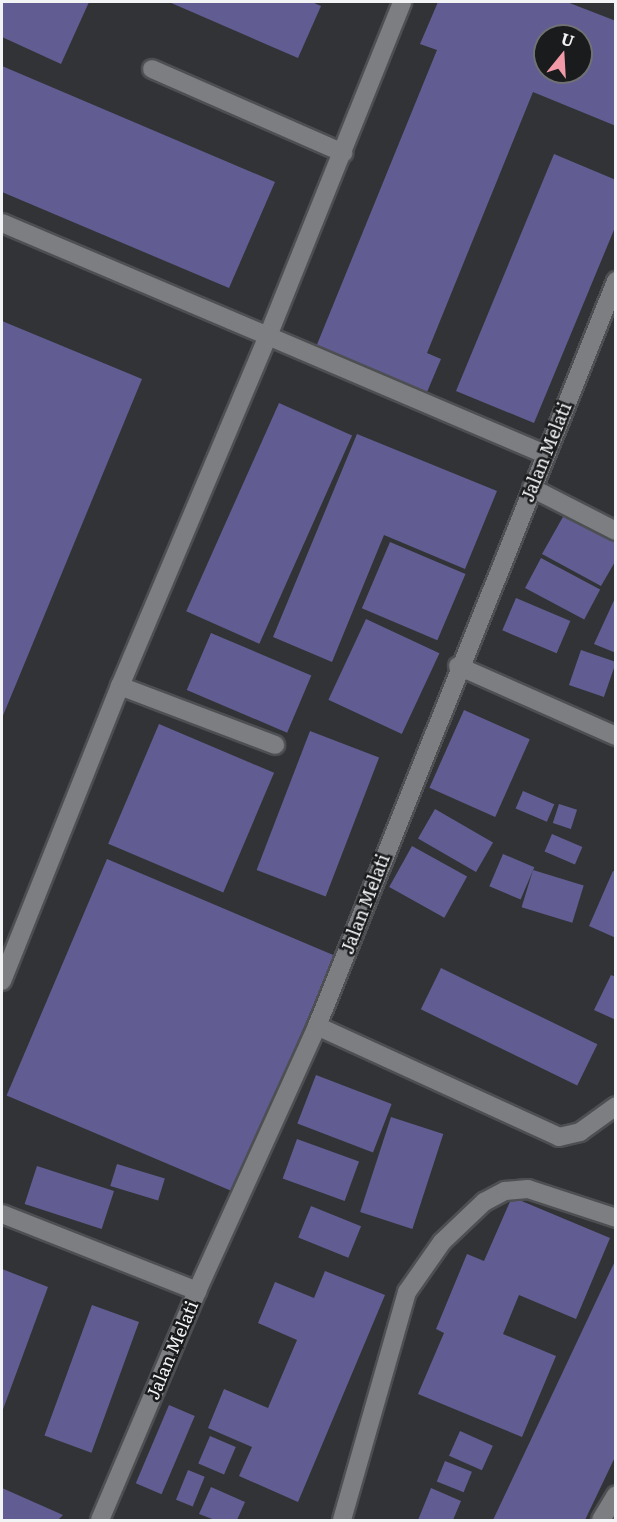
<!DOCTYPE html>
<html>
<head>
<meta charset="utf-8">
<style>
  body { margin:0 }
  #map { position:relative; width:617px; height:1522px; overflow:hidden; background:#313336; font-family:Literata,serif }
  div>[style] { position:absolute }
  .building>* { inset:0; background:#615d92; transform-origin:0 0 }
  .roads { filter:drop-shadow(2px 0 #4d4f52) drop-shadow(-2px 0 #4d4f52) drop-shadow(0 2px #4d4f52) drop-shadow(0 -2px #4d4f52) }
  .lane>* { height:18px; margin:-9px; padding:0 9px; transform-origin:9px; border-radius:9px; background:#7c7e82 }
  .street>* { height:18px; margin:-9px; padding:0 9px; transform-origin:9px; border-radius:9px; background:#7c7e82 }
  span { translate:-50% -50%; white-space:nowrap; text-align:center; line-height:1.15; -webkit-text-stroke:5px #1a1b1c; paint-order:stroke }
  .street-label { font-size:18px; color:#f2f3f5 }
  .frame { position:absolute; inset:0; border:3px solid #f2f3f5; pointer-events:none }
  .north { position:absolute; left:533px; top:24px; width:60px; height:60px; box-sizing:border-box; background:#1a1b1c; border:2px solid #707173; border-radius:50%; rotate:18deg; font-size:16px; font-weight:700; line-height:24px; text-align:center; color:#f2f3f5 }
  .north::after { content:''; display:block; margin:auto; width:21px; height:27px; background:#f39aa8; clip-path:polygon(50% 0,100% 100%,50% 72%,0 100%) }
</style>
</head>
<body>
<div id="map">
  <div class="building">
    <div style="clip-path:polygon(2px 2px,89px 2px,61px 64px,2px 37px)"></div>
    <div style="clip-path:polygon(169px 2px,312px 2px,321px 6px,298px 58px)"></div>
    <div style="clip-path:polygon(evenodd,438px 2px,567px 2px,616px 21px,616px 126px,533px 92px,427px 353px,441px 359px,427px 392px,316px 347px,437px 50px,420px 44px,438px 2px,545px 36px,581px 36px,581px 72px,545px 72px,545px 36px)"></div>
    <div style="clip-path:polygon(2px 66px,275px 182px,229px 288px,2px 192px)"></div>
    <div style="clip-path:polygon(554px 154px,616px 180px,616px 225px,534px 423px,456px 391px)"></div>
    <div style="clip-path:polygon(2px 321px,142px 379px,2px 718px)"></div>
    <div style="left:279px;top:403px;width:80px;height:228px;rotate:24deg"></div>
    <div style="clip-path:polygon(357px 434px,497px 491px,465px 569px,384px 535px,332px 662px,273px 637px)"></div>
    <div style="clip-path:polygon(568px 508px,616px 534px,616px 560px,601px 586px,542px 554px)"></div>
    <div style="left:390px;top:542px;width:82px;height:72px;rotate:23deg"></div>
    <div style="left:541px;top:558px;width:67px;height:34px;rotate:28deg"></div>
    <div style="clip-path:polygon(616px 596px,616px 653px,594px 644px)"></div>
    <div style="left:516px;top:598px;width:59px;height:35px;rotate:23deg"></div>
    <div style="left:366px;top:619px;width:81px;height:89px;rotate:25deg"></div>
    <div style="left:211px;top:633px;width:109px;height:62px;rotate:23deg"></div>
    <div style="left:581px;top:650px;width:37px;height:37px;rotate:19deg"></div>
    <div style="left:464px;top:710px;width:72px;height:85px;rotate:24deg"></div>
    <div style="left:159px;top:724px;width:125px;height:130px;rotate:23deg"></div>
    <div style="left:310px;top:731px;width:74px;height:149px;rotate:21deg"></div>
    <div style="left:523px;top:791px;width:34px;height:19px;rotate:23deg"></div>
    <div style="left:559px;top:804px;width:19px;height:20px;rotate:18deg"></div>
    <div style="left:435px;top:809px;width:67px;height:34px;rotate:30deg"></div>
    <div style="left:552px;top:834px;width:33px;height:19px;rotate:23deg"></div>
    <div style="left:412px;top:846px;width:63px;height:47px;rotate:29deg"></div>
    <div style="left:503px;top:854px;width:34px;height:35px;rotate:23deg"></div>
    <div style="left:107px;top:859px;width:247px;height:257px;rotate:23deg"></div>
    <div style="left:533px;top:870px;width:53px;height:39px;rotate:17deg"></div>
    <div style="clip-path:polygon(613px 871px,616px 872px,616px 938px,589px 926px)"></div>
    <div style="left:441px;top:968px;width:174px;height:46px;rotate:26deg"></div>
    <div style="clip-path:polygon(611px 975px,616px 977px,616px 1020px,594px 1010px)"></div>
    <div style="left:316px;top:1075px;width:81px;height:52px;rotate:21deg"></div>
    <div style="left:391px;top:1117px;width:55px;height:100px;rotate:18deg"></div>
    <div style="left:297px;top:1139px;width:66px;height:42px;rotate:20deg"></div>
    <div style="left:117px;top:1164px;width:50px;height:23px;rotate:17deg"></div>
    <div style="left:37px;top:1166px;width:81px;height:40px;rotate:18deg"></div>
    <div style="clip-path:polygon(512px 1197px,610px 1238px,576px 1319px,519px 1295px,503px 1334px,556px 1356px,522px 1437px,418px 1394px,444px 1333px,436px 1329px,467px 1254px,484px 1261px)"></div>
    <div style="left:311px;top:1206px;width:54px;height:34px;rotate:22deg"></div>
    <div style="clip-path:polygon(616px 1259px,616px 1455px,585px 1520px,493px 1520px)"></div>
    <div style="clip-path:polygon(2px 1269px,48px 1287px,2px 1412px)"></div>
    <div style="clip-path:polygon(325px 1271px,385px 1295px,298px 1502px,239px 1476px,252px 1447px,208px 1428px,224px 1389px,268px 1408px,297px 1340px,258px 1323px,275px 1282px,314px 1298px)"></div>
    <div style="left:92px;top:1305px;width:50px;height:139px;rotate:20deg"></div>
    <div style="left:169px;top:1405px;width:28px;height:85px;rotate:23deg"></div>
    <div style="left:460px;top:1431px;width:36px;height:27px;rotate:24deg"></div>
    <div style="left:210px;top:1436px;width:28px;height:30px;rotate:23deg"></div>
    <div style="left:445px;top:1461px;width:29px;height:22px;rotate:22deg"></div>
    <div style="left:188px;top:1470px;width:18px;height:32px;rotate:22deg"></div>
    <div style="clip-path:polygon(211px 1487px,245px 1502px,237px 1520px,215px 1520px,199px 1514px)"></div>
    <div style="clip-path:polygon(2px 1488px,63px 1515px,58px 1520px,2px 1520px)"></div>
    <div style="clip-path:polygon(431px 1488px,461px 1501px,453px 1520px,418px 1520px)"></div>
  </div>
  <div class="roads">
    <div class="lane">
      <div style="left:152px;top:69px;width:209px;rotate:23.7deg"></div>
      <div style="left:2px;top:223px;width:289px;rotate:23deg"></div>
      <div style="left:268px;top:336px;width:360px;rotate:-68.1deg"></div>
      <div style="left:120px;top:686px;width:166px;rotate:20.8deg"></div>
      <div style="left:2px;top:981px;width:318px;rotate:-68.2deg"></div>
      <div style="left:120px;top:686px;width:380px;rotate:-67.1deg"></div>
      <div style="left:268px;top:336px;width:301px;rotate:23.1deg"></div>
      <div style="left:2px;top:1214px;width:210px;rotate:21.5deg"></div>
      <div style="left:342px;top:1520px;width:237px;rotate:-74.1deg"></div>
      <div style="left:407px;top:1292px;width:61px;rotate:-55deg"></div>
      <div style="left:442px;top:1242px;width:58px;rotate:-43.6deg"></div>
      <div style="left:484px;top:1202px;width:24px;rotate:-28deg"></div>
      <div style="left:505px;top:1191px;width:23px;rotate:-5deg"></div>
      <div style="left:528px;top:1189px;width:93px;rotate:18.2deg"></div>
      <div style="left:601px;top:1520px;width:29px;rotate:-59deg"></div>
    </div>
    <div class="street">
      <div style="left:532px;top:488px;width:94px;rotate:27.1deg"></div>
      <div style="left:458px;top:666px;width:173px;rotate:23.9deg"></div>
      <div style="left:317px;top:1026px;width:266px;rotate:24.6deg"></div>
      <div style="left:559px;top:1137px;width:22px;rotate:-13deg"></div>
      <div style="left:580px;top:1132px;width:44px;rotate:-35.8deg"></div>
      <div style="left:100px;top:1520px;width:249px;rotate:-67deg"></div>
      <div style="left:197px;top:1291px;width:291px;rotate:-65.6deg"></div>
      <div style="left:317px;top:1026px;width:803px;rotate:-68.13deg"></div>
    </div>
  </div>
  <div class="street-label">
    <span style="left:546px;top:452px;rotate:-68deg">Jalan Melati</span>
    <span style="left:365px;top:904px;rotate:-69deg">Jalan Melati</span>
    <span style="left:172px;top:1350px;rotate:-67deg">Jalan Melati</span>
  </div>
  <div class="frame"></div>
  <div class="north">U</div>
</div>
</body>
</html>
